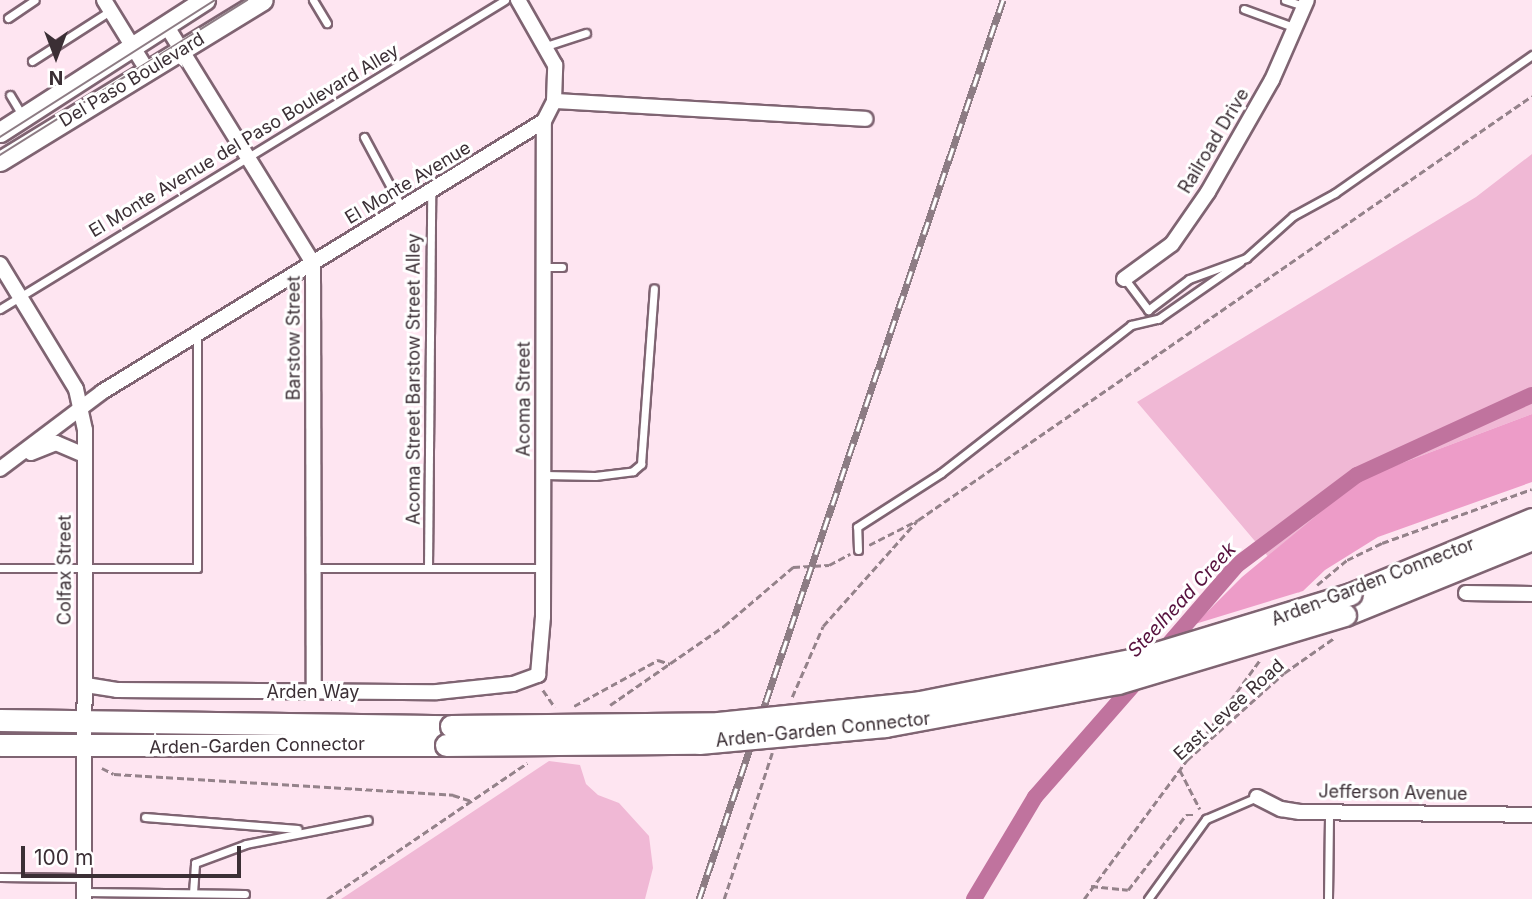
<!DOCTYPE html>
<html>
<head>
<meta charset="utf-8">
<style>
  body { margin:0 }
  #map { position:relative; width:1532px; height:899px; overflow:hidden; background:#fee5f1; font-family:Inter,sans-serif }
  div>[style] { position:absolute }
  .green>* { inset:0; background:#f0b8d5 }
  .forest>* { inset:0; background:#ed9cc8 }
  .canal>* { height:16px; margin:-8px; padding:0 8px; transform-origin:8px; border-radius:8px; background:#c0739e }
  .path>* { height:2.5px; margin-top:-1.25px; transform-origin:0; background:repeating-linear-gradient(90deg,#94828a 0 7px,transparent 0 10.5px) }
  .roads { filter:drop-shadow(2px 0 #7f6472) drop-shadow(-2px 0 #7f6472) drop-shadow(0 2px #7f6472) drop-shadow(0 -2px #7f6472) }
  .lane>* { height:7px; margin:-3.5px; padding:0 3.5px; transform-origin:3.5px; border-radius:3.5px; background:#fff }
  .street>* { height:14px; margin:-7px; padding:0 7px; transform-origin:7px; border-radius:7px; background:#fff }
  .secondary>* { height:19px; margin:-9.5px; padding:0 9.5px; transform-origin:9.5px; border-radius:9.5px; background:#fff }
  .primary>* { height:21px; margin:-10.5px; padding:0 10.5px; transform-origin:10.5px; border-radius:10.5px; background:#fff }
  .tram>* { height:2px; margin:-1px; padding:0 1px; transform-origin:1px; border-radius:1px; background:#8d7c84 }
  .rail>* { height:7px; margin-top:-3.5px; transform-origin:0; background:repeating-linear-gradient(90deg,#fff 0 13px,#8d7c84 0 26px); box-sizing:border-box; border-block:2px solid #8d7c84 }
  .bridges { filter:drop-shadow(2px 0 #7f6472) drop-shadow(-2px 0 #7f6472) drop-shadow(0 2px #7f6472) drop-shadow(0 -2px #7f6472) }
  .primary-bridge>* { height:21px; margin:-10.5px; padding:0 10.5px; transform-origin:10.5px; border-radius:10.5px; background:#fff }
  span { translate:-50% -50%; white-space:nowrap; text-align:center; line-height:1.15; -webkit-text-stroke:6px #fff; paint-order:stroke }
  .street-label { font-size:18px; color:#3b2f35 }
  .water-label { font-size:19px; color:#56103d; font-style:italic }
  .north { position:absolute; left:21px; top:21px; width:70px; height:70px; -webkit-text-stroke:5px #fff; paint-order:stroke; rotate:180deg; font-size:19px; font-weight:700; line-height:28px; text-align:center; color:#3b2f35 }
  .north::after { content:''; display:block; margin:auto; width:24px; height:32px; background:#3b2f35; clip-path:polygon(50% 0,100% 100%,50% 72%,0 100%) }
  .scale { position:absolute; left:21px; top:846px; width:220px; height:32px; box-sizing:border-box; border:4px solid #3b2f35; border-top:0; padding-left:9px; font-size:21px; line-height:24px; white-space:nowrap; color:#3b2f35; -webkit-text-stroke:5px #fff; paint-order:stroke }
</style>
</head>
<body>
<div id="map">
  <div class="green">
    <div style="clip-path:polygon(1532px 154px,1532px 414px,1362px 478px,1299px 593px,1137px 402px,1476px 197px)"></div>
    <div style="clip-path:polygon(549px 761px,580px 765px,586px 784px,598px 795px,619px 803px,649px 836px,653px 868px,645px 899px,341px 899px)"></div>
  </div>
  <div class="forest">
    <div style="clip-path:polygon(1532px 414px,1532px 482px,1378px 537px,1325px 570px,1303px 591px,1195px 624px,1242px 577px,1362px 478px)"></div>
  </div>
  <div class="canal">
    <div style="left:1161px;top:653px;width:116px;rotate:-49.2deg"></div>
    <div style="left:1237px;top:565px;width:150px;rotate:-36.9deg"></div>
    <div style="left:1357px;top:475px;width:192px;rotate:-24.6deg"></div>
    <div style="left:974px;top:899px;width:119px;rotate:-59.1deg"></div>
    <div style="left:1035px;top:797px;width:162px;rotate:-48.7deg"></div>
  </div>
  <div class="path">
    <div style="left:869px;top:545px;width:55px;rotate:-27deg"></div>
    <div style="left:918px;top:520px;width:746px;rotate:-34.63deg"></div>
    <div style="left:1317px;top:585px;width:39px;rotate:-40deg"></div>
    <div style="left:1347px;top:560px;width:39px;rotate:-26deg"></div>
    <div style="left:1382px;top:543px;width:159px;rotate:-19.8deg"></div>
    <div style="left:543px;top:690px;width:21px;rotate:55deg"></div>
    <div style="left:792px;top:697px;width:77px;rotate:-66.4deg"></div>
    <div style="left:823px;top:626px;width:140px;rotate:-48.2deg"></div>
    <div style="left:610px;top:705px;width:139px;rotate:-34.7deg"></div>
    <div style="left:724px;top:626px;width:91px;rotate:-40.5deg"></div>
    <div style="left:793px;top:567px;width:36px;rotate:-3deg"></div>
    <div style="left:829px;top:565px;width:24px;rotate:-28deg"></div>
    <div style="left:574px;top:706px;width:96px;rotate:-28.7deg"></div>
    <div style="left:658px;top:660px;width:13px;rotate:18deg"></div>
    <div style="left:1187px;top:760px;width:124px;rotate:-53.9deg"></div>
    <div style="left:102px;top:768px;width:13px;rotate:27deg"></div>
    <div style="left:114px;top:774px;width:340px;rotate:3.5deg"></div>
    <div style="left:453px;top:795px;width:20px;rotate:18deg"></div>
    <div style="left:1180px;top:770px;width:44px;rotate:62.9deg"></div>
    <div style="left:1091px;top:886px;width:37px;rotate:6deg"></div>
    <div style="left:1128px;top:890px;width:95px;rotate:-52.3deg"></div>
    <div style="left:1186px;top:815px;width:11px"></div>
    <div style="left:327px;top:899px;width:242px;rotate:-34.2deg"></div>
    <div style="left:724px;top:899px;width:154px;rotate:-71.8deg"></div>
    <div style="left:1084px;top:899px;width:173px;rotate:-53.5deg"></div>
    <div style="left:1187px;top:760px;width:130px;rotate:-41.9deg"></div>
    <div style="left:1284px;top:673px;width:61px;rotate:-35deg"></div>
  </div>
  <div class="roads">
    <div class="lane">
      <div style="left:313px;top:0;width:27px;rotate:59deg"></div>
      <div style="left:1285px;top:0;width:20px;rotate:18deg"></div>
      <div style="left:1244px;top:9px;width:55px;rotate:20.1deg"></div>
      <div style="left:8px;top:18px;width:32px;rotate:-34deg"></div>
      <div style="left:546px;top:46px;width:42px;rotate:-18deg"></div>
      <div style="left:32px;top:61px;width:93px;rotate:-32.7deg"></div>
      <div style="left:10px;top:95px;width:26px;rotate:59deg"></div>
      <div style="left:364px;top:137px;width:81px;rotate:61.8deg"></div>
      <div style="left:544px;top:267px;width:18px"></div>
      <div style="left:1125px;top:279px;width:39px;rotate:53deg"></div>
      <div style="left:1148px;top:310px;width:51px;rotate:-37.1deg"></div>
      <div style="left:1189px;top:279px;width:61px;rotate:-20.2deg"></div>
      <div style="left:1246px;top:258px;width:63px;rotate:-41.8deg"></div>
      <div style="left:1293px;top:216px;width:48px;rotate:-28.7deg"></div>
      <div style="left:1335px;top:193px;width:241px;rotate:-35deg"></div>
      <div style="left:0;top:309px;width:592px;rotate:-31.46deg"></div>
      <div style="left:544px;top:475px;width:51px;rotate:1.1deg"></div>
      <div style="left:595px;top:476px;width:38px;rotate:-7deg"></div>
      <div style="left:633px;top:471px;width:11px;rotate:-41deg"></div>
      <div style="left:641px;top:464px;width:176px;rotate:-85.8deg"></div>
      <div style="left:858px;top:550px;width:23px;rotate:-92deg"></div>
      <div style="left:857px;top:527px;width:100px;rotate:-32.7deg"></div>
      <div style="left:941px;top:473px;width:241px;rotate:-37.9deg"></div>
      <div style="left:1131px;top:325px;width:28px;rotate:-13deg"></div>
      <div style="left:1158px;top:319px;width:100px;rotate:-34.8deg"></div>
      <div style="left:428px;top:567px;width:376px;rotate:-89.5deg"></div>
      <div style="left:0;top:568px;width:197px"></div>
      <div style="left:197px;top:568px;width:233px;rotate:-90deg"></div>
      <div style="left:313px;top:568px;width:230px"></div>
      <div style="left:145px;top:817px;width:153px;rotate:4.5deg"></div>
      <div style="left:0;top:877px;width:84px;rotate:0.7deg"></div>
      <div style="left:85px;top:892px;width:160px;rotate:0.7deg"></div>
      <div style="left:193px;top:893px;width:30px;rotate:-86deg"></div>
      <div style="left:195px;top:863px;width:54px;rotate:-20.4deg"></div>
      <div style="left:246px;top:844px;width:124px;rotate:-11.1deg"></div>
      <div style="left:1148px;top:899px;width:99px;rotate:-54.1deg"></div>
      <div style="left:1206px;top:819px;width:56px;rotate:-23.3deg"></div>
      <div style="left:1328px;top:899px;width:87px;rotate:-89.3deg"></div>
    </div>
    <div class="street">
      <div style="left:104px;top:0;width:82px;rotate:58.4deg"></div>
      <div style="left:166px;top:25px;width:280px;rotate:58.3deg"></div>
      <div style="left:313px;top:263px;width:429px;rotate:89.9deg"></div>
      <div style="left:554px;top:101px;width:312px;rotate:3.3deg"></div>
      <div style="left:0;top:264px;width:146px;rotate:58.7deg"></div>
      <div style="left:76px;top:389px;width:42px;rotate:77.6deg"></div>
      <div style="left:85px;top:430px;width:469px;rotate:90.1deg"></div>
      <div style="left:1124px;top:279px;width:59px;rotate:-36.1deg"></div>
      <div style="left:1172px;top:244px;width:63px;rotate:-55.3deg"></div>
      <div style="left:1208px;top:192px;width:129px;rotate:-60.3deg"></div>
      <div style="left:1272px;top:80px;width:87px;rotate:-66.4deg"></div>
      <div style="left:31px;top:453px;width:27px;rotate:-22deg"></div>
      <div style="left:56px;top:443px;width:30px;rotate:23deg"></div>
      <div style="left:0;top:469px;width:128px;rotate:-37deg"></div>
      <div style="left:102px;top:392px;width:518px;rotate:-31.51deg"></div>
      <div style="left:544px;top:121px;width:22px;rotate:-63deg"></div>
      <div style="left:554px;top:101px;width:36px;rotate:-88deg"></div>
      <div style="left:555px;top:65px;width:75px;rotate:-119.6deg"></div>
      <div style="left:1466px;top:593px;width:66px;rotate:0.9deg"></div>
      <div style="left:86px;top:685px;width:31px;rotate:9deg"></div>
      <div style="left:117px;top:690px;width:320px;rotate:0.4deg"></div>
      <div style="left:437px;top:692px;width:76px;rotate:-6deg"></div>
      <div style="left:513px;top:684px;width:27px;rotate:-20deg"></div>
      <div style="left:538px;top:675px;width:58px;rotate:-85.1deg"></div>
      <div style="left:543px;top:617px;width:496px;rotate:-89.9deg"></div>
      <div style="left:1257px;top:797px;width:27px;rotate:27deg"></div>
      <div style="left:1281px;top:809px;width:19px;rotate:9deg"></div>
      <div style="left:1300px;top:812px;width:232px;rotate:0.7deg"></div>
    </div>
    <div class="secondary">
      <div style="left:0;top:132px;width:244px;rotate:-32.8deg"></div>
      <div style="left:0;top:161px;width:308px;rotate:-31.5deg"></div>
    </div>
    <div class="primary">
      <div style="left:1351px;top:594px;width:196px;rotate:-22.5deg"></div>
      <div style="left:1345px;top:615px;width:202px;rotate:-22.1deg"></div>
      <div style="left:0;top:720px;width:451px;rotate:0.8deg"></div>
      <div style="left:0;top:745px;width:446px"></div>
    </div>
  </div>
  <div class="tram">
    <div style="left:0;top:137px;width:255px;rotate:-32.5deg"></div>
    <div style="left:0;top:155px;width:292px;rotate:-32.1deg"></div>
  </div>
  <div class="rail">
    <div style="left:699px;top:899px;width:949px;rotate:-71.32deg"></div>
  </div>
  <div class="bridges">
    <div class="primary-bridge">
      <div style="left:451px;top:726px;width:267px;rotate:-0.6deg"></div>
      <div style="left:718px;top:723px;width:203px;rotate:-5.9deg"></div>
      <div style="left:920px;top:702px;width:224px;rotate:-11.3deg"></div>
      <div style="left:1140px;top:658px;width:220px;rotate:-16.9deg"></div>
      <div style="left:446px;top:745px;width:253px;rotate:-0.5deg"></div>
      <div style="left:699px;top:743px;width:187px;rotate:-5.2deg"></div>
      <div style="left:885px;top:726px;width:237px;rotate:-10.5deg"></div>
      <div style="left:1118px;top:683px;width:237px;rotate:-16.7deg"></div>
    </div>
  </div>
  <div class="street-label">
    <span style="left:132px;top:80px;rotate:-31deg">Del Paso Boulevard</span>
    <span style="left:244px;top:141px;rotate:-31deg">El Monte Avenue del Paso Boulevard Alley</span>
    <span style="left:1214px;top:141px;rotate:-59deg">Railroad Drive</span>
    <span style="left:408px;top:183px;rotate:-31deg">El Monte Avenue</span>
    <span style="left:294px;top:338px;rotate:-90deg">Barstow Street</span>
    <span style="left:414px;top:379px;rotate:-90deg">Acoma Street Barstow Street Alley</span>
    <span style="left:524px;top:399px;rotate:-90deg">Acoma Street</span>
    <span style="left:65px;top:570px;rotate:-90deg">Colfax Street</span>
    <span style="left:1373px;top:582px;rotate:-21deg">Arden-Garden Connector</span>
    <span style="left:313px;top:692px">Arden Way</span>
    <span style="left:1229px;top:710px;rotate:-42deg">East Levee Road</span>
    <span style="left:823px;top:730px;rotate:-6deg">Arden-Garden Connector</span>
    <span style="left:257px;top:746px;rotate:-1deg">Arden-Garden Connector</span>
    <span style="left:1393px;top:793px;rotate:1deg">Jefferson Avenue</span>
  </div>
  <div class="water-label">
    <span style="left:1182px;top:600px;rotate:-47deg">Steelhead Creek</span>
  </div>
  <div class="north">N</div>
  <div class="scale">100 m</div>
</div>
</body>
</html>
